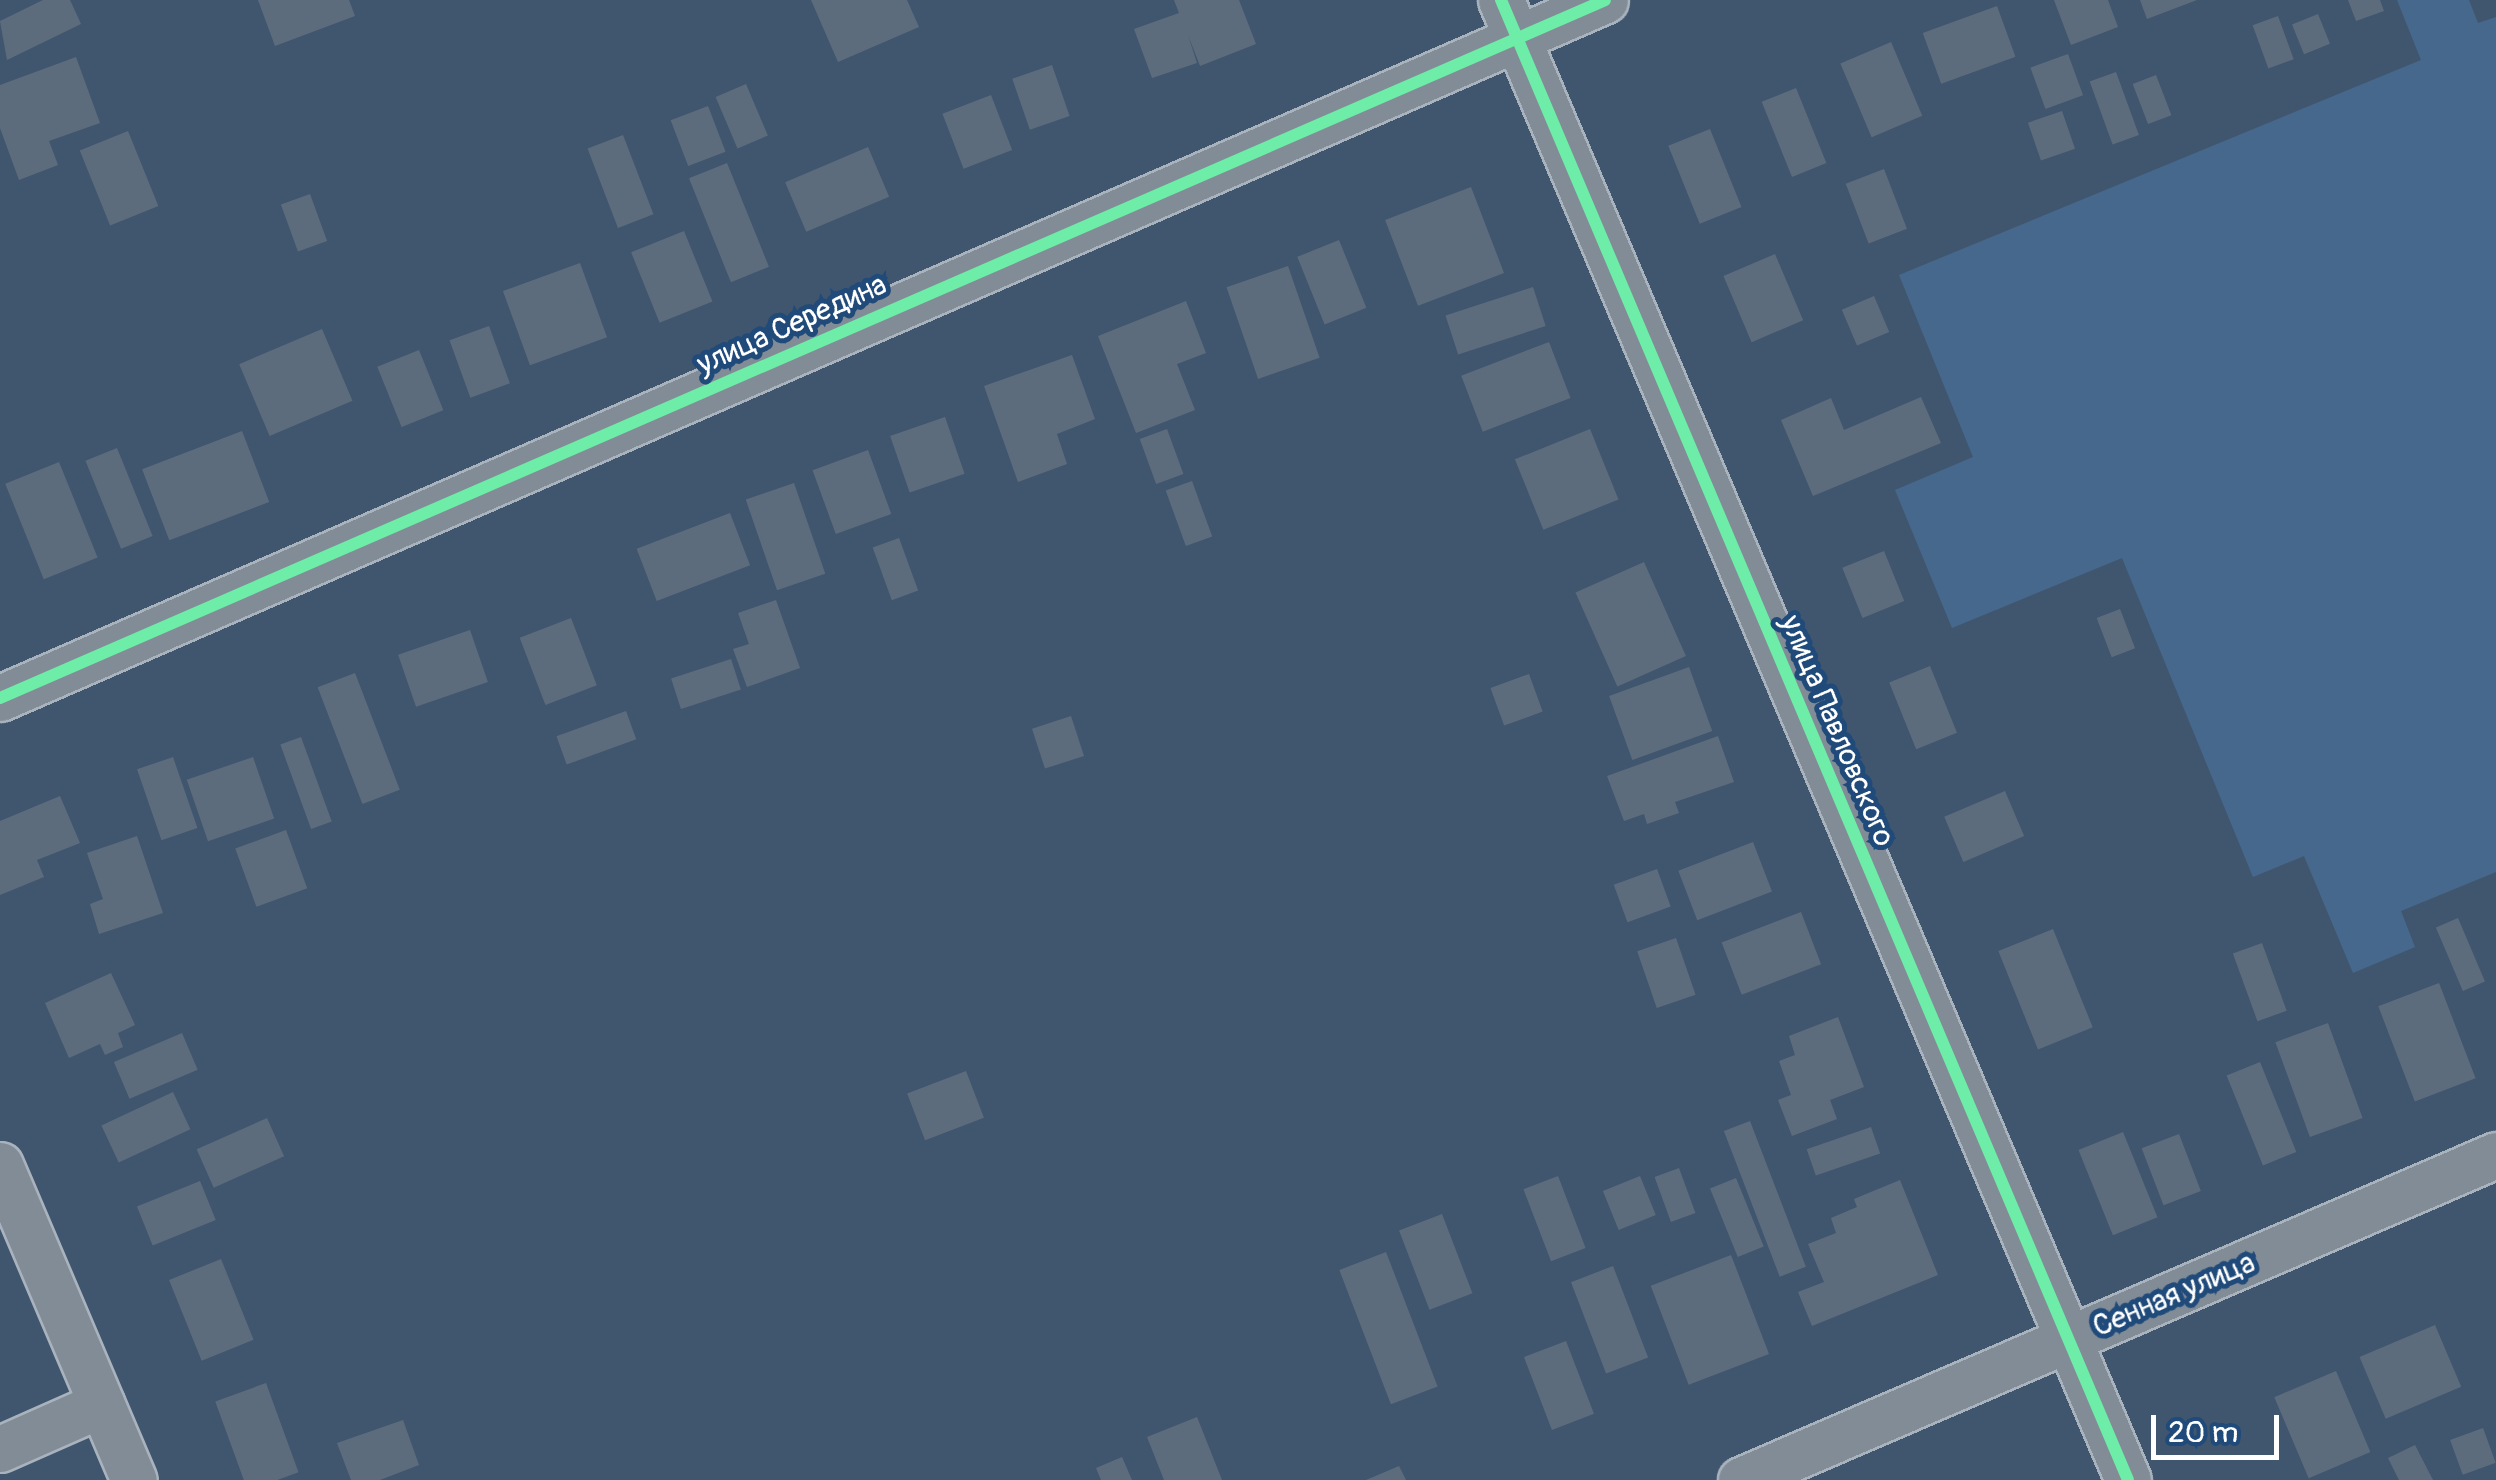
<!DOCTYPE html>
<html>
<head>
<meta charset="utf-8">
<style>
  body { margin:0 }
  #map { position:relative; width:2496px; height:1480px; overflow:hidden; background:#40566e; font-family:Pangolin,sans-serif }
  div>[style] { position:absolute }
  .green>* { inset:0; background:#47688d }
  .building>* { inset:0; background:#5c6c7d; transform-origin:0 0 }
  .roads { filter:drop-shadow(2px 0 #a9b3be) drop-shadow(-2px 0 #a9b3be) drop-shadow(0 2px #a9b3be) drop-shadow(0 -2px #a9b3be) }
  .minor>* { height:45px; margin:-22.5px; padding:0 22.5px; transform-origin:22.5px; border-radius:22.5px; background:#818c97 }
  .cycleway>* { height:12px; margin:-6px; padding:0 6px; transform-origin:6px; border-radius:6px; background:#6deda7 }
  span { translate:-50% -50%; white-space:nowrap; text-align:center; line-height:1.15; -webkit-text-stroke:10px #1f4a7a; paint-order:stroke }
  .street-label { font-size:30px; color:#fff }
  .scale { position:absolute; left:2151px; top:1415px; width:128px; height:45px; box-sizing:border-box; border:5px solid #fff; border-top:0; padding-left:12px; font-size:30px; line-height:35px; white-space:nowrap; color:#fff; -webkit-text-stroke:8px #1f4a7a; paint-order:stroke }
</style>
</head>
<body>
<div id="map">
  <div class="green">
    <div style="clip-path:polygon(2397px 0,2469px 0,2478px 23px,2496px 17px,2496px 872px,2401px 911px,2415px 947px,2353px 973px,2304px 856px,2253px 877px,2122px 558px,1952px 628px,1895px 490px,1973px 457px,1899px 275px,2421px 60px)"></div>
  </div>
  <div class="building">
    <div style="clip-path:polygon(43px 0,70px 0,81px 24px,7px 60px,0 21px)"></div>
    <div style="clip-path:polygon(258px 0,349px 0,355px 16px,275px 46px)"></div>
    <div style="clip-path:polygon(811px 0,907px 0,919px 27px,838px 62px)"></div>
    <div style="clip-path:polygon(1174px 0,1239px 0,1256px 44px,1200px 66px,1188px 35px,1197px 63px,1152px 78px,1134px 29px,1179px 13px)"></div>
    <div style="clip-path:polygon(2054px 0,2108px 0,2118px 27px,2071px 45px)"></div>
    <div style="clip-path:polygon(2140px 0,2197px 0,2147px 19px)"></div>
    <div style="clip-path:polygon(2348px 0,2380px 0,2384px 11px,2356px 21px)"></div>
    <div style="left:1997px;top:6px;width:54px;height:79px;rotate:70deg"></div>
    <div style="left:2318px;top:14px;width:32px;height:28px;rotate:68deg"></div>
    <div style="left:2278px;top:16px;width:46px;height:27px;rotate:70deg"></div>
    <div style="left:1891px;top:42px;width:80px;height:55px;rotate:67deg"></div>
    <div style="left:2068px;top:54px;width:44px;height:40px;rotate:70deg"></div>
    <div style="clip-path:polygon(76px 57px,100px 123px,49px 141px,58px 165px,19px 180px,0 128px,0 85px)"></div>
    <div style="left:1052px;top:65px;width:54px;height:42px;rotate:71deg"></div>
    <div style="left:2116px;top:72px;width:67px;height:28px;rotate:70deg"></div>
    <div style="left:2156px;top:75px;width:43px;height:25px;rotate:69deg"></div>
    <div style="left:746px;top:84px;width:56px;height:33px;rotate:67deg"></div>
    <div style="left:1796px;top:88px;width:81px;height:37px;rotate:68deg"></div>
    <div style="left:991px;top:95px;width:59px;height:52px;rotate:69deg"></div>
    <div style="left:708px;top:106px;width:49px;height:40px;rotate:69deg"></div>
    <div style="left:2062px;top:111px;width:40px;height:36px;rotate:71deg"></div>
    <div style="left:1710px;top:129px;width:84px;height:45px;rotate:68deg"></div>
    <div style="left:128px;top:131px;width:81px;height:52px;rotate:68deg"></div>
    <div style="left:623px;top:135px;width:85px;height:38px;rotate:69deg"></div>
    <div style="left:868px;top:147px;width:54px;height:90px;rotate:67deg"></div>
    <div style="left:727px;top:163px;width:112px;height:41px;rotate:68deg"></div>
    <div style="left:1884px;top:169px;width:64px;height:41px;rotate:69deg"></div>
    <div style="left:1471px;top:187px;width:92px;height:92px;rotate:69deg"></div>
    <div style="left:310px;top:194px;width:50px;height:31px;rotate:70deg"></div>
    <div style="left:684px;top:231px;width:76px;height:57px;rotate:68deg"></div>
    <div style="left:1339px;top:240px;width:73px;height:45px;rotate:68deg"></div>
    <div style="left:1775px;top:254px;width:72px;height:56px;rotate:67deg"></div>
    <div style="left:580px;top:263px;width:79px;height:82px;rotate:70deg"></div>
    <div style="left:1288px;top:266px;width:97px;height:65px;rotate:71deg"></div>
    <div style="left:1533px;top:287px;width:41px;height:92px;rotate:72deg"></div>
    <div style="left:1874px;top:296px;width:39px;height:35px;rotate:67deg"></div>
    <div style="clip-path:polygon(1186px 301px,1206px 353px,1177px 364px,1195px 410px,1136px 433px,1098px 336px)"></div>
    <div style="left:489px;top:326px;width:61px;height:42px;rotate:70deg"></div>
    <div style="left:322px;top:329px;width:78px;height:90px;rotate:67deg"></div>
    <div style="left:1549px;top:342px;width:60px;height:94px;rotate:69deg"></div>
    <div style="left:419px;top:350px;width:65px;height:45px;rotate:68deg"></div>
    <div style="clip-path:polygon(1072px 355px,1095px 419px,1057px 434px,1067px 464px,1018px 482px,984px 386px)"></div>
    <div style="clip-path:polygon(1921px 397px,1941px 443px,1813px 496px,1781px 420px,1831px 398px,1844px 430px)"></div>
    <div style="left:945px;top:417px;width:60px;height:58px;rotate:71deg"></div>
    <div style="left:1167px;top:429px;width:48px;height:29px;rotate:70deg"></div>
    <div style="left:1590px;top:429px;width:76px;height:81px;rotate:68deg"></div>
    <div style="left:242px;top:431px;width:76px;height:107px;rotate:69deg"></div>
    <div style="left:117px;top:448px;width:95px;height:34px;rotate:68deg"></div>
    <div style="left:868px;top:450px;width:68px;height:59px;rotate:70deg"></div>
    <div style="left:59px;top:462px;width:103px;height:58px;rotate:68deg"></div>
    <div style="left:1192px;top:481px;width:59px;height:28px;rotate:70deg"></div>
    <div style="left:794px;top:483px;width:96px;height:51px;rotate:71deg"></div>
    <div style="left:730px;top:513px;width:56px;height:100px;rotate:69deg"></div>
    <div style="left:899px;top:538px;width:56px;height:28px;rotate:70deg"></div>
    <div style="left:1884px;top:551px;width:54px;height:45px;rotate:68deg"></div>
    <div style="left:1644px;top:562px;width:103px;height:75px;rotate:66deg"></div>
    <div style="clip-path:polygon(776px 600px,800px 668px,747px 687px,733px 649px,749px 644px,738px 613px)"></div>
    <div style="left:2120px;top:609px;width:42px;height:25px;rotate:69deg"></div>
    <div style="left:571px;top:618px;width:72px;height:55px;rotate:69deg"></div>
    <div style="left:470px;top:630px;width:55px;height:76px;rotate:71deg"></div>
    <div style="left:731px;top:659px;width:32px;height:63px;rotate:72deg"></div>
    <div style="left:1930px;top:666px;width:72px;height:44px;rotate:68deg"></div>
    <div style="left:1689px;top:667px;width:68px;height:85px;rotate:70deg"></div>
    <div style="left:355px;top:673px;width:125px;height:40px;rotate:69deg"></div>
    <div style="left:1529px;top:674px;width:40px;height:41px;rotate:70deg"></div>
    <div style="left:626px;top:711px;width:30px;height:74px;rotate:70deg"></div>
    <div style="left:1071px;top:716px;width:42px;height:41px;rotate:72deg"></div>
    <div style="clip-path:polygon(1718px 736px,1734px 782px,1675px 802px,1679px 813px,1647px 824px,1644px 814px,1624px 821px,1607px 776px)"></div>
    <div style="left:301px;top:737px;width:90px;height:22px;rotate:70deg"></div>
    <div style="left:173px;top:757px;width:75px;height:38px;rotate:71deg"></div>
    <div style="left:253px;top:757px;width:65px;height:70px;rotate:71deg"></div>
    <div style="left:2005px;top:791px;width:49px;height:66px;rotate:67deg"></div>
    <div style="clip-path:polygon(60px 796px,80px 843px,37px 860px,44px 877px,0 895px,0 821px)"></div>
    <div style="left:286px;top:830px;width:62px;height:54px;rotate:70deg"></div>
    <div style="clip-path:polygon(137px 836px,163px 913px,99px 934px,90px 904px,103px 899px,87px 853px)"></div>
    <div style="left:1753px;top:842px;width:53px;height:80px;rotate:69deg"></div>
    <div style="left:1657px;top:869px;width:40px;height:46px;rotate:70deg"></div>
    <div style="left:1801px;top:912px;width:56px;height:85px;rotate:69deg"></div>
    <div style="left:2458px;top:918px;width:69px;height:24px;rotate:67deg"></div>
    <div style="left:2053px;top:929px;width:106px;height:59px;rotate:68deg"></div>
    <div style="left:1676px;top:938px;width:60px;height:41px;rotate:71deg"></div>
    <div style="left:2262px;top:943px;width:72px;height:31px;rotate:70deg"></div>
    <div style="clip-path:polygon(111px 973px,135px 1025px,118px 1033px,123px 1047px,105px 1055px,100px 1044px,69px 1058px,45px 1003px)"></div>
    <div style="left:2439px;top:983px;width:102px;height:65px;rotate:69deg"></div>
    <div style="clip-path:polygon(1838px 1017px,1864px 1087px,1830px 1100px,1837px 1119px,1792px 1136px,1778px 1100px,1791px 1095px,1779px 1061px,1795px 1055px,1789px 1036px)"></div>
    <div style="left:2328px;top:1023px;width:101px;height:56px;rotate:70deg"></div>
    <div style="left:182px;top:1033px;width:40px;height:74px;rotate:67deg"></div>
    <div style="left:2260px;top:1062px;width:97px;height:36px;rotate:68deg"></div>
    <div style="left:966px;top:1071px;width:50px;height:63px;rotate:69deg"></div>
    <div style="left:173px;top:1092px;width:41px;height:79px;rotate:65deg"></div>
    <div style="left:267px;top:1118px;width:42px;height:77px;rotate:66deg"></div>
    <div style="left:1750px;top:1121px;width:156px;height:28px;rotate:69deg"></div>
    <div style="left:1871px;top:1127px;width:28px;height:68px;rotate:71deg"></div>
    <div style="left:2123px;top:1132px;width:92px;height:48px;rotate:68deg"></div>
    <div style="left:2179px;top:1134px;width:61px;height:40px;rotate:69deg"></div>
    <div style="left:1679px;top:1168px;width:48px;height:26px;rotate:70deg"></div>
    <div style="left:1558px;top:1176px;width:77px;height:37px;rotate:69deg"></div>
    <div style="left:1640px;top:1176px;width:42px;height:40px;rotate:68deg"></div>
    <div style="left:1736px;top:1178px;width:74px;height:28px;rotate:68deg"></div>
    <div style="clip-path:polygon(1900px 1180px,1938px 1275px,1812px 1326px,1798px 1292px,1824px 1282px,1808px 1244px,1836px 1233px,1831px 1218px,1857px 1207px,1854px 1199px)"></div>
    <div style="left:200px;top:1181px;width:42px;height:68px;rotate:68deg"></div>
    <div style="left:1442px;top:1214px;width:85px;height:46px;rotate:69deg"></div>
    <div style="left:1386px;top:1252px;width:144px;height:50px;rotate:69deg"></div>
    <div style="left:1731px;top:1255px;width:106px;height:86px;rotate:69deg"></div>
    <div style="left:221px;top:1259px;width:87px;height:56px;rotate:68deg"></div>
    <div style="left:1613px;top:1266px;width:98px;height:45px;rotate:69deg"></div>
    <div style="left:2435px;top:1325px;width:67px;height:82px;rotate:67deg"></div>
    <div style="left:1566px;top:1341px;width:78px;height:45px;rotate:69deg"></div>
    <div style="left:2336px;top:1371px;width:88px;height:67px;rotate:67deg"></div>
    <div style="left:266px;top:1383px;width:95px;height:54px;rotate:70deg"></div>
    <div style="clip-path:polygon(1197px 1417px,1222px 1480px,1164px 1480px,1147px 1437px)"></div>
    <div style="clip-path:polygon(403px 1420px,419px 1465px,380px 1480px,351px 1480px,337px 1443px)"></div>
    <div style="left:2483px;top:1428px;width:37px;height:35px;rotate:70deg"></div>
    <div style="clip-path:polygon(2415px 1445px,2433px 1480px,2399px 1480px,2388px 1458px)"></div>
    <div style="clip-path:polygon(1122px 1457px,1132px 1480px,1101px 1480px,1096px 1468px)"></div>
    <div style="clip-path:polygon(1399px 1466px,1406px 1480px,1366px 1480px)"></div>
  </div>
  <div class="roads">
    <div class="minor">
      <div style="left:1501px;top:0;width:1607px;rotate:67.04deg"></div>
      <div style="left:0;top:698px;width:1750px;rotate:-23.5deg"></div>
      <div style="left:0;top:1165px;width:342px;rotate:67deg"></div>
      <div style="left:0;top:1449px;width:111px;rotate:-23.8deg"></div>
      <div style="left:1741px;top:1480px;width:822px;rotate:-23.29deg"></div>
    </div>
  </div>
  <div class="cycleway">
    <div style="left:1501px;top:0;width:1607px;rotate:67.04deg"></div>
    <div style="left:0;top:698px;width:1750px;rotate:-23.5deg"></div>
  </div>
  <div class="street-label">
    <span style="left:792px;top:325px;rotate:-24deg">улица Середина</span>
    <span style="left:1837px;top:731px;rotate:67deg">улица Павловского</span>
    <span style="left:2174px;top:1295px;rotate:-23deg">Сенная улица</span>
  </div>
  <div class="scale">20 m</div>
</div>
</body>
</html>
